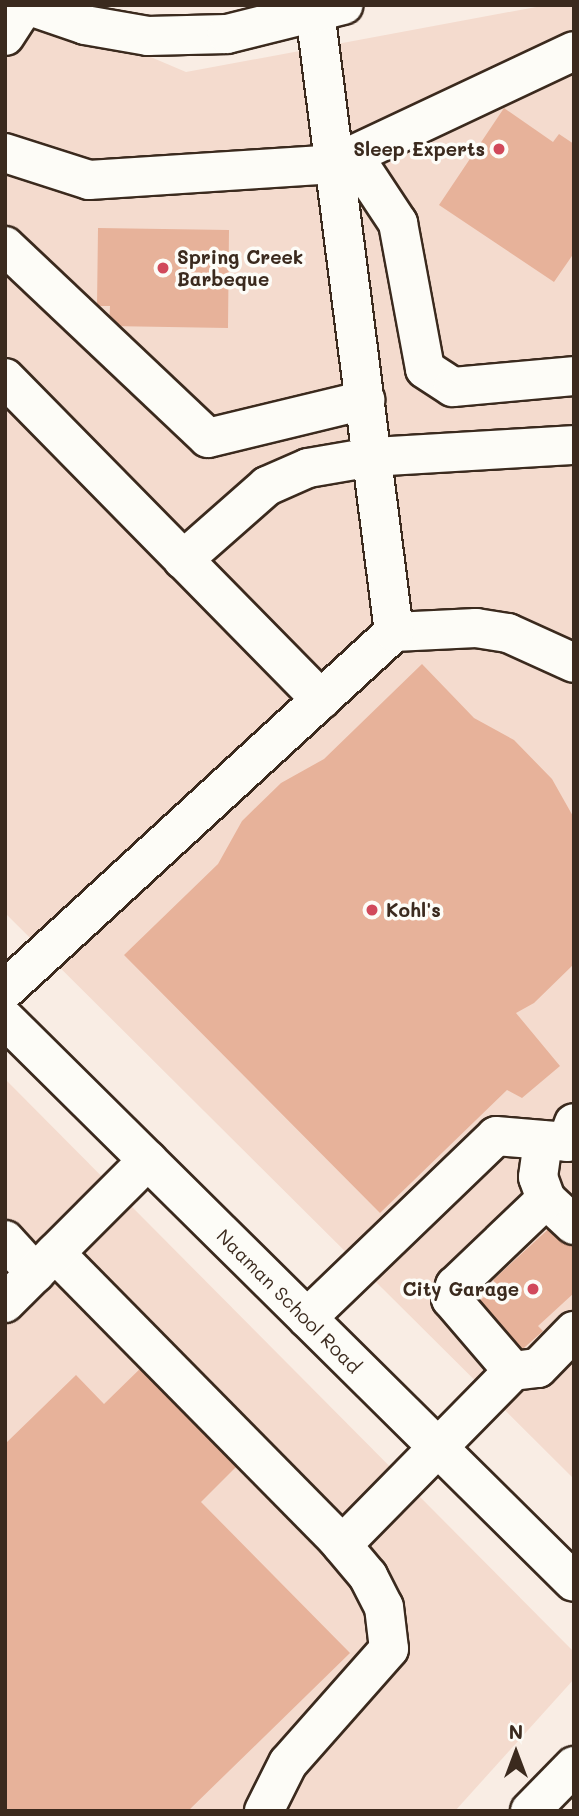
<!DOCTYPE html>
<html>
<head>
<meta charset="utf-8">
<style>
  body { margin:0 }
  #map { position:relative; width:579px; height:1816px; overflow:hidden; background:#f9ede4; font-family:Mali,sans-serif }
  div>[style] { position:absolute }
  .built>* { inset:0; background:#f4dbce }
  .building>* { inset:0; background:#e7b29a }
  .roads { filter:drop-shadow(2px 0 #3b2a1e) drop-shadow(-2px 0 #3b2a1e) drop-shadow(0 2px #3b2a1e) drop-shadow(0 -2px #3b2a1e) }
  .minor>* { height:38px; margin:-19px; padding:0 19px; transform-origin:19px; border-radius:19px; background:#fdfcf7 }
  .major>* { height:38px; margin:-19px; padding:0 19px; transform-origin:19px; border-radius:19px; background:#fdfcf7 }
  .dots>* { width:19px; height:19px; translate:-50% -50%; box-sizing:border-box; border:4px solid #fdfcf7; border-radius:50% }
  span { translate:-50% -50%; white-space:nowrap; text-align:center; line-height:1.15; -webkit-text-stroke:7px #fdfcf7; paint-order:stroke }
  .poi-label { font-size:19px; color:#3b2a1e; font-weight:700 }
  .right { translate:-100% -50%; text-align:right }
  .left { translate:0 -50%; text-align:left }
  .street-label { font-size:19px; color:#3b2a1e }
  .frame { position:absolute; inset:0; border:7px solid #3b2a1e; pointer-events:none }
  .north { position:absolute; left:481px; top:1718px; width:70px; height:70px; -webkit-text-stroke:5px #fdfcf7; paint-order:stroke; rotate:0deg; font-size:19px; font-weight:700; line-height:28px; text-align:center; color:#3b2a1e }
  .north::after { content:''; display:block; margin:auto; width:24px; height:32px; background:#3b2a1e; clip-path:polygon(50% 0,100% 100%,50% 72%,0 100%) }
</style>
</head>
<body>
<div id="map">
  <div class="built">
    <div style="clip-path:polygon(5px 5px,28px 5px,186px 72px,547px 5px,574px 5px,574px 1479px,5px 913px)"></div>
    <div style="clip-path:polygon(5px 1079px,574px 1652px,574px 1679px,455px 1811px,5px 1811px)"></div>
  </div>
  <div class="building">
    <div style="clip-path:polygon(504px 108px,553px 142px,559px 134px,574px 144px,574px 253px,554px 282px,439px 205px)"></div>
    <div style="clip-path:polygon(98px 228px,229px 230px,228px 328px,109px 326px,110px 306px,97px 306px)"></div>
    <div style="clip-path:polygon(422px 664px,474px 718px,514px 740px,552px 779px,574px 818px,574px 964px,534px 1003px,516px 1013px,560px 1066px,522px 1098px,507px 1090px,380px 1213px,124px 955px,218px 864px,242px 821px,281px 783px,324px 759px)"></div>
    <div style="clip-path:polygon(555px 1223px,574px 1243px,574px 1293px,538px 1326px,543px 1331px,516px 1355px,472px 1308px,497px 1285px,493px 1280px)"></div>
    <div style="clip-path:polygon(148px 1361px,244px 1459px,201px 1502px,350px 1653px,188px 1811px,5px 1811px,5px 1444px,76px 1375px,104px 1404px)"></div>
  </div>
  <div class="roads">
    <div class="minor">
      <div style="left:5px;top:36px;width:37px;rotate:-57deg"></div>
      <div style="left:5px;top:153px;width:88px;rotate:17.8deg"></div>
      <div style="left:89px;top:180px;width:246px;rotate:-3.7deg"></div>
      <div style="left:334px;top:164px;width:265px;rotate:-25.2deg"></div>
      <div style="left:353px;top:155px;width:82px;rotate:56.5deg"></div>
      <div style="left:398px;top:223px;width:148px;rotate:79.5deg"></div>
      <div style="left:425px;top:369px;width:33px;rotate:33deg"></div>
      <div style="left:453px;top:387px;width:121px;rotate:-5.2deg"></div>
      <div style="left:5px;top:246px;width:279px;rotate:43.4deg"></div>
      <div style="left:208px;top:438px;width:162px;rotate:-13.6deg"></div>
      <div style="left:5px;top:378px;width:451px;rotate:45.5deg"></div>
      <div style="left:183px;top:560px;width:112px;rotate:-41.4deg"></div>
      <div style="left:267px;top:486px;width:45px;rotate:-23.7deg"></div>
      <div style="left:308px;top:468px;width:65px;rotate:-9.8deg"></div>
      <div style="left:372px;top:457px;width:202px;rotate:-3.4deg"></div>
      <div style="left:394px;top:632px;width:82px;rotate:-2.8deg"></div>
      <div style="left:476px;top:628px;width:32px;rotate:9deg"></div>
      <div style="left:508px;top:633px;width:72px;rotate:24.4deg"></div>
      <div style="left:5px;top:990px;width:529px;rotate:-42.62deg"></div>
      <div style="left:394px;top:632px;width:625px;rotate:-97.26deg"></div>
      <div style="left:546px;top:1199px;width:38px;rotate:43deg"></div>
      <div style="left:5px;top:1240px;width:45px;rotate:47.7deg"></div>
      <div style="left:55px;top:1253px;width:400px;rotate:45.4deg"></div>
      <div style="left:336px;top:1538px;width:50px;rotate:49.9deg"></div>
      <div style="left:368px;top:1576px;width:35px;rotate:63deg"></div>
      <div style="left:384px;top:1607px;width:42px;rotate:83.2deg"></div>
      <div style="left:389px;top:1649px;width:152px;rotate:131.5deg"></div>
      <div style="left:288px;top:1763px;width:54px;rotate:116.6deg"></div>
      <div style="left:5px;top:1303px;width:202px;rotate:-45deg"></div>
      <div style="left:307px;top:1318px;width:262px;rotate:-43.9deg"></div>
      <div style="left:496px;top:1136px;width:71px;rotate:4.8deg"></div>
      <div style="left:567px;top:1142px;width:20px;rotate:-70deg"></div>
      <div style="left:513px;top:1371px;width:25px;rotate:-7deg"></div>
      <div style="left:538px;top:1368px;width:52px;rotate:-45.8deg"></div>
      <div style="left:342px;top:1545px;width:244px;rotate:-45.5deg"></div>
      <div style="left:513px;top:1371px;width:95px;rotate:-130.7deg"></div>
      <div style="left:451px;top:1299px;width:14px;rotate:-73deg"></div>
      <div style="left:455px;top:1286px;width:126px;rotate:-43.7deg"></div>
      <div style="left:546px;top:1199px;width:23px;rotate:-110deg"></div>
      <div style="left:538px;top:1177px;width:37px;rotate:-82deg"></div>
      <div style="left:530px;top:1811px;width:63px;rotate:-45.6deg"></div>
    </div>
    <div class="major">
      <div style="left:27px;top:5px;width:61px;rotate:19deg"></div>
      <div style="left:85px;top:25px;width:64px;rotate:9.9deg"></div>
      <div style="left:148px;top:36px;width:79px;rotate:-1.5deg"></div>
      <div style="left:227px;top:34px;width:120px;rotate:-14deg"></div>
      <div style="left:5px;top:1019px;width:800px;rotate:44.7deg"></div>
    </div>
  </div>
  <div class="dots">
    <div style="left:499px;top:149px;background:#d1495b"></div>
    <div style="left:163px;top:268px;background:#d1495b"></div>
    <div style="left:372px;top:910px;background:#d1495b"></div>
    <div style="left:533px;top:1289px;background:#d1495b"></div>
  </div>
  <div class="poi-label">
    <span class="right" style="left:485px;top:149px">Sleep Experts</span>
    <span class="left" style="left:177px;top:268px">Spring Creek<br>Barbeque</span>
    <span class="left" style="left:386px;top:910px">Kohl's</span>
    <span class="right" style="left:519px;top:1289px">City Garage</span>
  </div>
  <div class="street-label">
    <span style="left:289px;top:1301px;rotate:45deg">Naaman School Road</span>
  </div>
  <div class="frame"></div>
  <div class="north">N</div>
</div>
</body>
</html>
